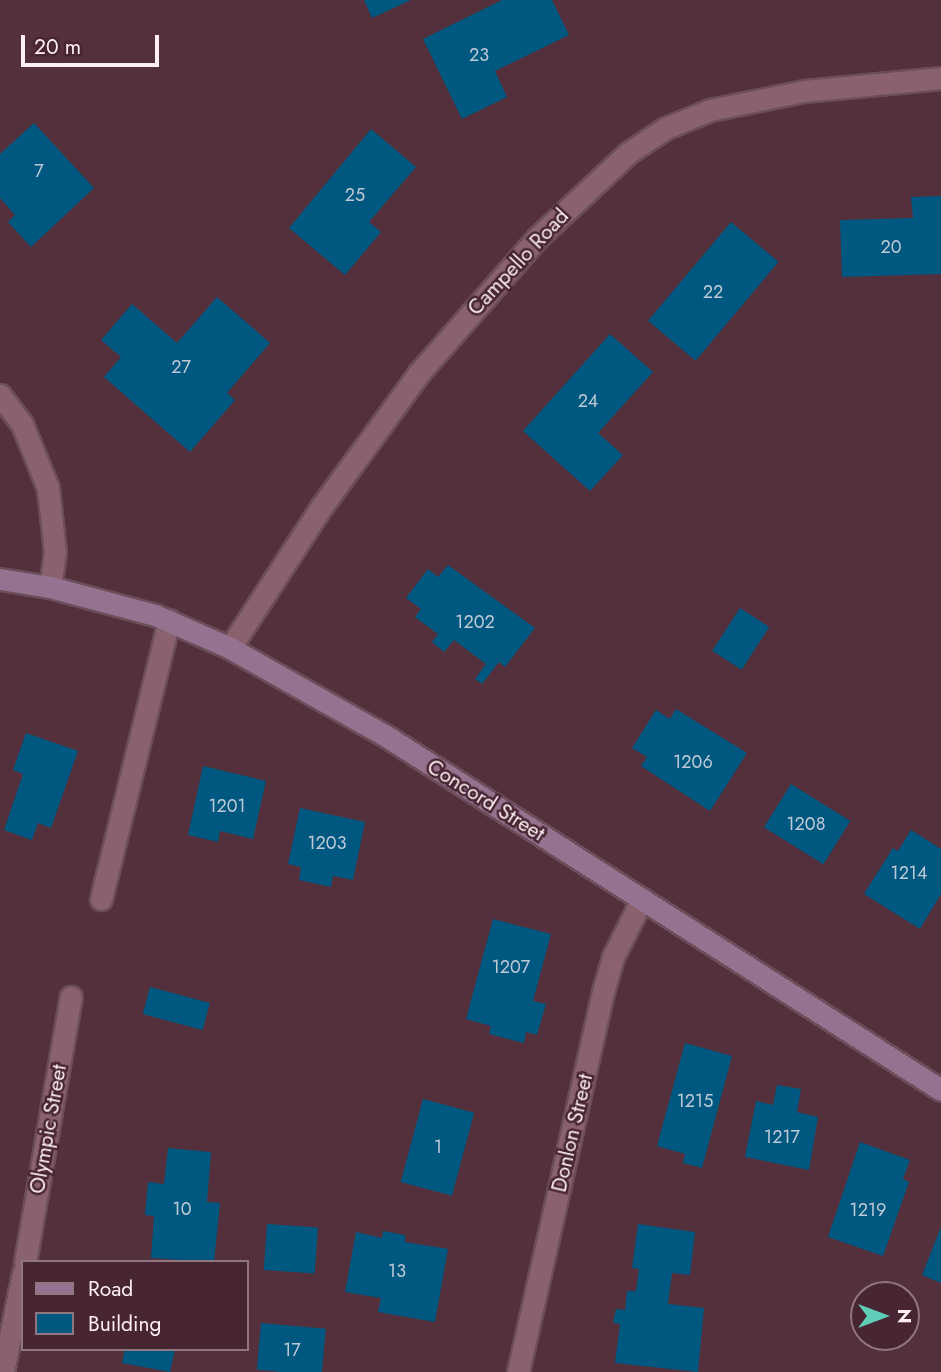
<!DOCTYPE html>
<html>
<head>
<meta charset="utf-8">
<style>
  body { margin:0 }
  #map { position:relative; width:941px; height:1372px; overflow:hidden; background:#542f3c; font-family:Jost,sans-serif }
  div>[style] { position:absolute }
  .building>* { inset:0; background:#005881; transform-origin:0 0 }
  .roads { filter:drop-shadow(2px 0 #6b4e59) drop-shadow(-2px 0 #6b4e59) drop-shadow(0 2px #6b4e59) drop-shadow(0 -2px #6b4e59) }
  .service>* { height:21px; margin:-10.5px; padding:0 10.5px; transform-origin:10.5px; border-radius:10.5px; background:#8a626f }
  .minor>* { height:21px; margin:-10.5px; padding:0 10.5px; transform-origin:10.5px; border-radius:10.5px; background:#8a626f }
  .tertiary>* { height:21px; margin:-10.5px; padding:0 10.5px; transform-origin:10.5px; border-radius:10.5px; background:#8a626f }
  .secondary>* { height:21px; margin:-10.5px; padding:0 10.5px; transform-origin:10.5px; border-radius:10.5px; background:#957390 }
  span { translate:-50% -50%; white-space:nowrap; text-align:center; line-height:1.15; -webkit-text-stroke:5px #482532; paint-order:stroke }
  .number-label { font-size:18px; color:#bec9d6 }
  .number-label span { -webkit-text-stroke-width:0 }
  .street-label { font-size:21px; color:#fdeff3 }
  .legend { position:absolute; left:21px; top:1260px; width:228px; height:91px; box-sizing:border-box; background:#482532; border:2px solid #90767f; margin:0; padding:9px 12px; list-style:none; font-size:21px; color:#fdeff3 }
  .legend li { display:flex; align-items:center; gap:14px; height:35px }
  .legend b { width:35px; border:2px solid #90767f }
  .north { position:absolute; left:850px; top:1281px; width:70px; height:70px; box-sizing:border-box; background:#482532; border:2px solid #90767f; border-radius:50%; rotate:90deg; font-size:19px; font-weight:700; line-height:28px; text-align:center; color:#fdeff3 }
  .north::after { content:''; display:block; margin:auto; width:24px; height:32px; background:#5eceb8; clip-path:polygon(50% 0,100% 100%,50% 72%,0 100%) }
  .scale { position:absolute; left:21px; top:35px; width:138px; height:32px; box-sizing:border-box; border:4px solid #fdeff3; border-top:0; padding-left:9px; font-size:21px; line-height:24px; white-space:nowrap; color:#fdeff3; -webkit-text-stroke:5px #482532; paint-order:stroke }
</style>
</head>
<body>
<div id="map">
  <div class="building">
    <div style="clip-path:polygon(364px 0,411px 0,372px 18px)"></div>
    <div style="clip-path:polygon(502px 0,552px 0,569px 35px,495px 71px,507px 97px,462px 119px,423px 39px)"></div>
    <div style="clip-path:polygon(34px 123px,94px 188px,31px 247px,8px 222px,15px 215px,0 198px,0 154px)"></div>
    <div style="clip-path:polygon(371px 129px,416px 167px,369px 222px,381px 232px,345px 275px,289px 228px)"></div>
    <div style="clip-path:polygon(941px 196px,941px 274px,842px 277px,840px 220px,913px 218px,911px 197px)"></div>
    <div style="left:731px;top:222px;width:62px;height:129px;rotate:40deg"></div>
    <div style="clip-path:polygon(217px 297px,270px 343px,227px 393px,235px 400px,190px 452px,104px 377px,121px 357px,101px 340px,132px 304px,177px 343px)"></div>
    <div style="clip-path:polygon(610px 334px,653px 372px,598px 433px,623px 455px,590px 491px,523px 431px)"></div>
    <div style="clip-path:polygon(448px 565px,535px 628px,505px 667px,499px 662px,482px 684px,475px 679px,486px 664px,454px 640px,444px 652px,432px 642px,438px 634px,415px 617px,421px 609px,406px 598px,428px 569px,438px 577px)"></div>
    <div style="left:740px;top:608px;width:35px;height:51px;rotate:33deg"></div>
    <div style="clip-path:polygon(676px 709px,747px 753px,710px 811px,641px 766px,647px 757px,632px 748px,656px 710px,670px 719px)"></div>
    <div style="clip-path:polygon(26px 733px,78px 751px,51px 828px,38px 823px,32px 840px,4px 830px,23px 774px,13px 770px)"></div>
    <div style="clip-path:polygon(203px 766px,266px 781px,253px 839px,220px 831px,218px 842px,188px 835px)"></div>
    <div style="left:791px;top:784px;width:70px;height:51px;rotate:32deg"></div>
    <div style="clip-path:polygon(300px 808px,365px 822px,353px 880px,333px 876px,331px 887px,299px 880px,301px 867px,288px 864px)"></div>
    <div style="clip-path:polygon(911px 830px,941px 849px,941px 894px,920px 929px,864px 894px,893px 848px,898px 851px)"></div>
    <div style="clip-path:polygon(493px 919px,551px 934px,533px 1001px,546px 1004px,537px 1035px,526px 1032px,524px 1043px,489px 1034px,491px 1026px,466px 1019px)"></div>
    <div style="left:150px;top:987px;width:62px;height:28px;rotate:15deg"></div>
    <div style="clip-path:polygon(685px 1043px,732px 1056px,702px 1168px,683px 1163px,685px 1154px,657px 1146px)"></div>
    <div style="clip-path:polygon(777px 1085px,801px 1089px,797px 1112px,818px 1117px,809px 1170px,745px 1157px,756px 1101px,773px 1105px)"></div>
    <div style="left:423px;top:1099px;width:53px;height:86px;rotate:15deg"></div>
    <div style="clip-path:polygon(860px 1142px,910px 1160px,903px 1179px,909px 1182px,883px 1256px,828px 1237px)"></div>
    <div style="clip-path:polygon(168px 1148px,211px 1152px,207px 1202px,220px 1203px,214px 1262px,151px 1258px,154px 1216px,145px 1215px,148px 1182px,164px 1184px)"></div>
    <div style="left:267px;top:1224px;width:51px;height:46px;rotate:4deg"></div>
    <div style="clip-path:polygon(638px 1224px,695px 1232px,690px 1275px,672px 1273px,668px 1304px,704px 1308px,698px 1372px,615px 1363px,620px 1324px,613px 1323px,616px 1309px,625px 1310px,627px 1291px,636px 1291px,639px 1269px,632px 1268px)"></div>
    <div style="clip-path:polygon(941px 1227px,941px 1283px,922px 1275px)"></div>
    <div style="clip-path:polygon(383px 1231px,405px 1235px,405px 1242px,448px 1249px,435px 1322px,378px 1312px,381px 1298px,345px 1292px,356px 1232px,382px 1238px)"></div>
    <div style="left:261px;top:1323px;width:65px;height:47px;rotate:5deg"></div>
    <div style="clip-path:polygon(125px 1349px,175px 1349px,170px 1372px,122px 1363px)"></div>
  </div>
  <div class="roads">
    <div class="service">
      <div style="left:101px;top:899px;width:287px;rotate:-76.3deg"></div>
    </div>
    <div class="minor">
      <div style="left:230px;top:648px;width:169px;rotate:-57.1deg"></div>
      <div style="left:322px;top:506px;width:165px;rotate:-53.9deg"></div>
      <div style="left:419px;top:373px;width:179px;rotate:-48.8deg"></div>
      <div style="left:537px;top:238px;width:125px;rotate:-43deg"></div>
      <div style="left:628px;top:153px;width:45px;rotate:-33.3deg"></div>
      <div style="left:666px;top:128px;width:48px;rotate:-22.2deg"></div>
      <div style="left:710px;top:110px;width:96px;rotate:-11.4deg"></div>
      <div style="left:804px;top:91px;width:138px;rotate:-5.4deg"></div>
      <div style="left:25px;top:1262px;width:269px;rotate:-80.2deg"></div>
      <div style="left:3px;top:1372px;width:101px;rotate:-78.6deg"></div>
      <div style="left:518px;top:1372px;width:389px;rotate:-77.4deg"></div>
      <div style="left:603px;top:992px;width:36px;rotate:-74deg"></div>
      <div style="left:613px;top:957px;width:65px;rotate:-63.4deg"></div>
    </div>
    <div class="tertiary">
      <div style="left:0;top:395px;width:36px;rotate:53deg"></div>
      <div style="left:22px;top:424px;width:69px;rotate:67.9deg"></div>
      <div style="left:48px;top:488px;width:64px;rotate:83.8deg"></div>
      <div style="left:55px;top:552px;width:35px;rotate:98deg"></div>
    </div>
    <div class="secondary">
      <div style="left:0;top:579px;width:51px;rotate:9.1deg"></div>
      <div style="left:50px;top:587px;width:109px;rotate:14.9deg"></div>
      <div style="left:155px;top:615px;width:82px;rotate:23.7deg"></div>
      <div style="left:230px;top:648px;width:179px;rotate:29.4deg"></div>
      <div style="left:386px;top:736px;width:658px;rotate:32.53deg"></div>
    </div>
  </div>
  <div class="number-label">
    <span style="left:479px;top:55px">23</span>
    <span style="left:39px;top:171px">7</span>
    <span style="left:355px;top:195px">25</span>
    <span style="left:891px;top:247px">20</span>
    <span style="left:713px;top:292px">22</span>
    <span style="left:181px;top:367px">27</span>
    <span style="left:588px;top:401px">24</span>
    <span style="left:475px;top:622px">1202</span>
    <span style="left:693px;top:762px">1206</span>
    <span style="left:227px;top:806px">1201</span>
    <span style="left:806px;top:824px">1208</span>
    <span style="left:327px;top:843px">1203</span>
    <span style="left:909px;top:873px">1214</span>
    <span style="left:511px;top:967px">1207</span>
    <span style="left:695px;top:1101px">1215</span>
    <span style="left:782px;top:1137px">1217</span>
    <span style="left:438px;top:1147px">1</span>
    <span style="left:182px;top:1209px">10</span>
    <span style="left:868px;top:1210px">1219</span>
    <span style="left:397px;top:1271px">13</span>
    <span style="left:292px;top:1350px">17</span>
  </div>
  <div class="street-label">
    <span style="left:518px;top:262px;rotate:-47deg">Campello Road</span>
    <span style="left:486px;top:800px;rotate:32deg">Concord Street</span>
    <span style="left:48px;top:1129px;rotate:-80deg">Olympic Street</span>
    <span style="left:572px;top:1133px;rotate:-77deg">Donlon Street</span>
  </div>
  <ul class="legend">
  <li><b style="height:9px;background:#957390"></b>Road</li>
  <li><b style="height:19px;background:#005881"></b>Building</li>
  </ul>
  <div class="north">N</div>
  <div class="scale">20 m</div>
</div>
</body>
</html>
